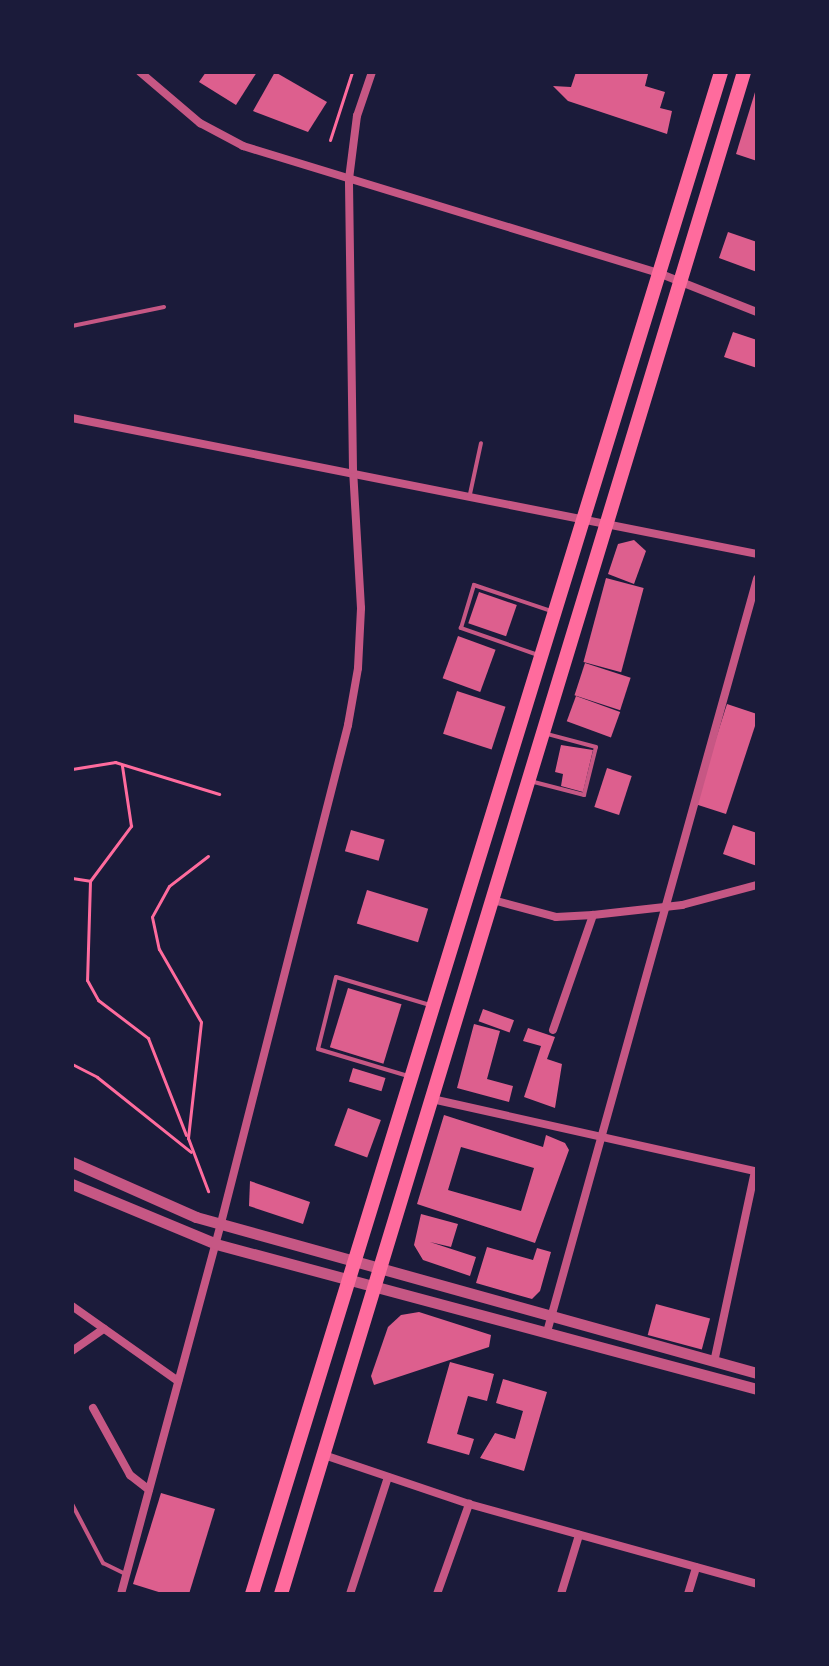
<!DOCTYPE html>
<html>
<head>
<meta charset="utf-8">
<style>
  body { margin:0 }
  #map { position:relative; width:829px; height:1666px; overflow:hidden; background:#1b1b3a; font-family:Helvetica,sans-serif }
  div>[style] { position:absolute }
  .building>* { inset:0; background:#dd5f8e; transform-origin:0 0 }
  .path>* { height:3px; margin:-1.5px; padding:0 1.5px; transform-origin:1.5px; border-radius:1.5px; background:#ff6b9d }
  .service>* { height:4px; margin:-2px; padding:0 2px; transform-origin:2px; border-radius:2px; background:#c65784 }
  .minor>* { height:8px; margin:-4px; padding:0 4px; transform-origin:4px; border-radius:4px; background:#c65784 }
  .tertiary>* { height:11px; margin:-5.5px; padding:0 5.5px; transform-origin:5.5px; border-radius:5.5px; background:#c65784 }
  .primary>* { height:14px; margin:-7px; padding:0 7px; transform-origin:7px; border-radius:7px; background:#ff6b9d }
  span { translate:-50% -50%; white-space:nowrap; text-align:center; line-height:1.15; -webkit-text-stroke:7px #1b1b3a; paint-order:stroke }
  .frame { position:absolute; inset:0; border:74px solid #1b1b3a; pointer-events:none }
</style>
</head>
<body>
<div id="map">
  <div class="building">
    <div style="clip-path:polygon(206px 72px,257px 72px,236px 105px,199px 82px)"></div>
    <div style="clip-path:polygon(275px 72px,327px 102px,308px 132px,253px 111px)"></div>
    <div style="clip-path:polygon(576px 72px,648px 74px,645px 86px,665px 92px,660px 108px,672px 111px,667px 134px,568px 101px,553px 86px,571px 87px)"></div>
    <div style="clip-path:polygon(756px 89px,757px 89px,757px 161px,736px 154px)"></div>
    <div style="clip-path:polygon(728px 232px,757px 242px,757px 272px,719px 258px)"></div>
    <div style="clip-path:polygon(733px 332px,757px 340px,757px 368px,724px 357px)"></div>
    <div style="clip-path:polygon(634px 540px,646px 551px,634px 584px,608px 574px,618px 544px)"></div>
    <div style="left:606px;top:578px;width:39px;height:87px;rotate:15deg"></div>
    <div style="left:479px;top:592px;width:40px;height:33px;rotate:19deg"></div>
    <div style="left:458px;top:636px;width:40px;height:45px;rotate:20deg"></div>
    <div style="left:585px;top:663px;width:48px;height:34px;rotate:18deg"></div>
    <div style="left:457px;top:691px;width:51px;height:45px;rotate:18deg"></div>
    <div style="left:576px;top:696px;width:47px;height:27px;rotate:20deg"></div>
    <div style="clip-path:polygon(727px 704px,757px 714px,757px 720px,726px 814px,695px 804px)"></div>
    <div style="clip-path:polygon(561px 745px,593px 750px,583px 792px,561px 786px,563px 774px,555px 772px)"></div>
    <div style="left:607px;top:768px;width:26px;height:41px;rotate:18deg"></div>
    <div style="clip-path:polygon(733px 825px,757px 833px,757px 866px,723px 854px)"></div>
    <div style="left:351px;top:830px;width:35px;height:22px;rotate:16deg"></div>
    <div style="left:367px;top:890px;width:64px;height:35px;rotate:17deg"></div>
    <div style="left:348px;top:988px;width:56px;height:62px;rotate:17deg"></div>
    <div style="left:483px;top:1009px;width:33px;height:13px;rotate:20deg"></div>
    <div style="clip-path:polygon(474px 1024px,500px 1031px,487px 1079px,513px 1086px,509px 1102px,457px 1088px)"></div>
    <div style="clip-path:polygon(528px 1028px,555px 1037px,547px 1059px,562px 1064px,555px 1108px,524px 1097px,541px 1046px,523px 1041px)"></div>
    <div style="left:353px;top:1068px;width:34px;height:14px;rotate:17deg"></div>
    <div style="left:348px;top:1108px;width:35px;height:40px;rotate:20deg"></div>
    <div style="clip-path:polygon(evenodd,444px 1115px,543px 1147px,546px 1135px,565px 1143px,569px 1150px,535px 1243px,417px 1204px,444px 1115px,461px 1147px,534px 1168px,521px 1211px,448px 1190px,461px 1147px)"></div>
    <div style="clip-path:polygon(250px 1181px,310px 1202px,303px 1224px,249px 1206px)"></div>
    <div style="clip-path:polygon(421px 1214px,458px 1224px,451px 1247px,430px 1242px,476px 1257px,470px 1276px,423px 1260px,414px 1245px)"></div>
    <div style="clip-path:polygon(487px 1247px,533px 1260px,537px 1248px,551px 1252px,540px 1291px,532px 1299px,476px 1283px)"></div>
    <div style="left:656px;top:1304px;width:56px;height:32px;rotate:15deg"></div>
    <div style="clip-path:polygon(419px 1312px,491px 1335px,489px 1347px,374px 1385px,371px 1376px,388px 1327px,401px 1315px)"></div>
    <div style="clip-path:polygon(450px 1362px,494px 1374px,487px 1401px,468px 1396px,457px 1434px,474px 1439px,469px 1455px,427px 1443px)"></div>
    <div style="clip-path:polygon(503px 1379px,547px 1392px,524px 1471px,480px 1458px,495px 1433px,515px 1439px,523px 1411px,496px 1403px)"></div>
    <div style="clip-path:polygon(161px 1493px,215px 1509px,189px 1594px,165px 1594px,133px 1584px)"></div>
  </div>
  <div class="path">
    <div style="left:330px;top:140px;width:71px;rotate:-72.1deg"></div>
    <div style="left:72px;top:769px;width:44px;rotate:-9.2deg"></div>
    <div style="left:115px;top:762px;width:109px;rotate:17.1deg"></div>
    <div style="left:208px;top:856px;width:49px;rotate:142.4deg"></div>
    <div style="left:169px;top:886px;width:35px;rotate:119deg"></div>
    <div style="left:152px;top:917px;width:33px;rotate:78deg"></div>
    <div style="left:159px;top:949px;width:84px;rotate:60.1deg"></div>
    <div style="left:201px;top:1022px;width:117px;rotate:96.4deg"></div>
    <div style="left:188px;top:1138px;width:57px;rotate:69.3deg"></div>
    <div style="left:72px;top:878px;width:18px;rotate:9deg"></div>
    <div style="left:90px;top:881px;width:69px;rotate:-53.3deg"></div>
    <div style="left:131px;top:826px;width:61px;rotate:-98.5deg"></div>
    <div style="left:90px;top:881px;width:99px;rotate:91.7deg"></div>
    <div style="left:87px;top:980px;width:23px;rotate:61deg"></div>
    <div style="left:98px;top:1000px;width:63px;rotate:37.2deg"></div>
    <div style="left:148px;top:1038px;width:104px;rotate:68.6deg"></div>
    <div style="left:72px;top:1064px;width:28px;rotate:27deg"></div>
    <div style="left:97px;top:1077px;width:120px;rotate:38.6deg"></div>
  </div>
  <div class="service">
    <div style="left:72px;top:326px;width:94px;rotate:-11.7deg"></div>
    <div style="left:470px;top:494px;width:52px;rotate:-77.8deg"></div>
    <div style="left:538px;top:655px;width:82px;rotate:-160.7deg"></div>
    <div style="left:461px;top:628px;width:45px;rotate:-73.2deg"></div>
    <div style="left:474px;top:585px;width:81px;rotate:18.7deg"></div>
    <div style="left:530px;top:781px;width:56px;rotate:14.5deg"></div>
    <div style="left:584px;top:795px;width:49px;rotate:-76deg"></div>
    <div style="left:596px;top:747px;width:51px;rotate:-165.1deg"></div>
    <div style="left:408px;top:1076px;width:94px;rotate:-163.3deg"></div>
    <div style="left:318px;top:1049px;width:74px;rotate:-76deg"></div>
    <div style="left:336px;top:977px;width:98px;rotate:16.6deg"></div>
    <div style="left:72px;top:1504px;width:67px;rotate:62.3deg"></div>
    <div style="left:103px;top:1563px;width:25px;rotate:26deg"></div>
  </div>
  <div class="minor">
    <div style="left:140px;top:72px;width:79px;rotate:40.4deg"></div>
    <div style="left:200px;top:123px;width:49px;rotate:28.1deg"></div>
    <div style="left:243px;top:146px;width:437px;rotate:17deg"></div>
    <div style="left:661px;top:274px;width:103px;rotate:21.6deg"></div>
    <div style="left:72px;top:418px;width:698px;rotate:11.23deg"></div>
    <div style="left:493px;top:900px;width:65px;rotate:15.1deg"></div>
    <div style="left:556px;top:917px;width:37px;rotate:-3deg"></div>
    <div style="left:593px;top:915px;width:90px;rotate:-6.4deg"></div>
    <div style="left:682px;top:905px;width:78px;rotate:-14.9deg"></div>
    <div style="left:553px;top:1030px;width:122px;rotate:-70.8deg"></div>
    <div style="left:432px;top:1099px;width:331px;rotate:12.6deg"></div>
    <div style="left:755px;top:1171px;width:195px;rotate:102.1deg"></div>
    <div style="left:72px;top:1306px;width:130px;rotate:35.3deg"></div>
    <div style="left:547px;top:1332px;width:782px;rotate:-74.42deg"></div>
    <div style="left:72px;top:1351px;width:39px;rotate:-35deg"></div>
    <div style="left:93px;top:1408px;width:77px;rotate:61.1deg"></div>
    <div style="left:130px;top:1475px;width:24px;rotate:38deg"></div>
    <div style="left:324px;top:1455px;width:153px;rotate:18.7deg"></div>
    <div style="left:469px;top:1504px;width:299px;rotate:15.5deg"></div>
    <div style="left:121px;top:1594px;width:384px;rotate:-74.9deg"></div>
    <div style="left:221px;top:1223px;width:514px;rotate:-75.69deg"></div>
    <div style="left:348px;top:725px;width:58px;rotate:-80deg"></div>
    <div style="left:358px;top:668px;width:60px;rotate:-87.1deg"></div>
    <div style="left:361px;top:608px;width:138px;rotate:-93.3deg"></div>
    <div style="left:353px;top:470px;width:291px;rotate:-90.8deg"></div>
    <div style="left:349px;top:179px;width:64px;rotate:-82.8deg"></div>
    <div style="left:357px;top:116px;width:46px;rotate:-71.2deg"></div>
    <div style="left:350px;top:1594px;width:123px;rotate:-72deg"></div>
    <div style="left:437px;top:1594px;width:96px;rotate:-70.4deg"></div>
    <div style="left:561px;top:1594px;width:62px;rotate:-73deg"></div>
    <div style="left:688px;top:1594px;width:28px;rotate:-73deg"></div>
  </div>
  <div class="tertiary">
    <div style="left:72px;top:1162px;width:136px;rotate:23.9deg"></div>
    <div style="left:196px;top:1217px;width:582px;rotate:15.54deg"></div>
    <div style="left:72px;top:1184px;width:156px;rotate:22.6deg"></div>
    <div style="left:216px;top:1244px;width:560px;rotate:15deg"></div>
  </div>
  <div class="primary">
    <div style="left:252px;top:1594px;width:1593px;rotate:-72.87deg"></div>
    <div style="left:281px;top:1594px;width:1591px;rotate:-73.08deg"></div>
  </div>
  <div class="frame"></div>
</div>
</body>
</html>
